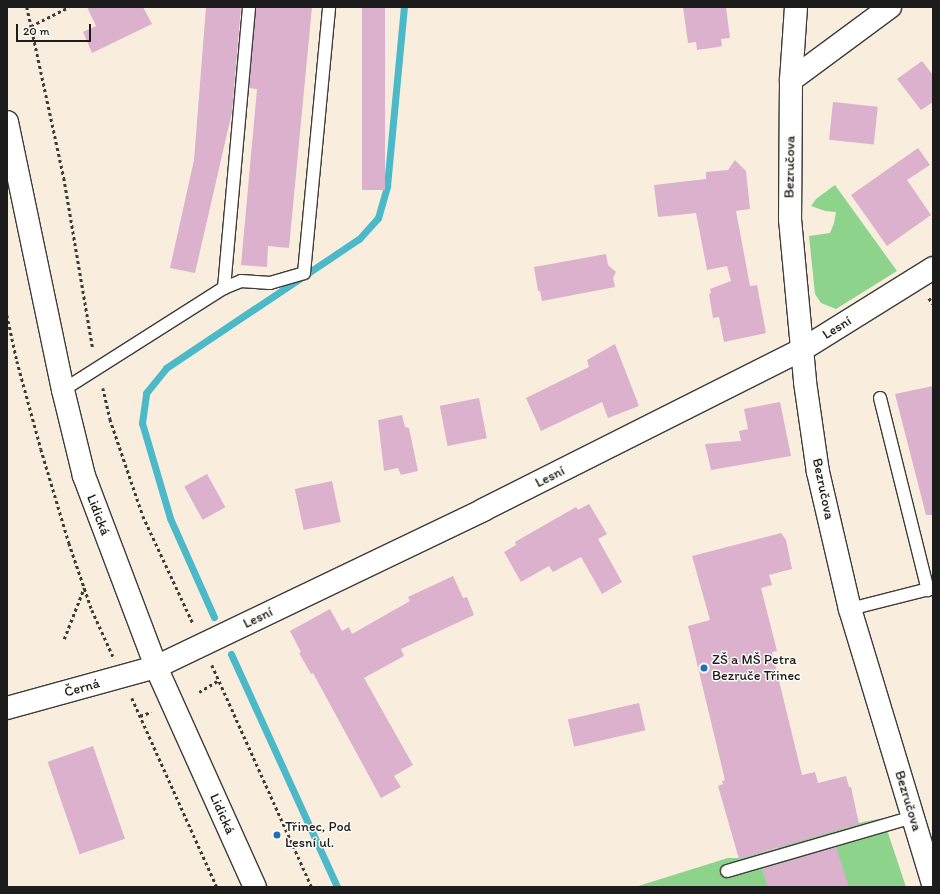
<!DOCTYPE html>
<html>
<head>
<meta charset="utf-8">
<style>
  body { margin:0 }
  #map { position:relative; width:940px; height:894px; overflow:hidden; background:#f9eede; font-family:Itim,sans-serif }
  div>[style] { position:absolute }
  .green>* { inset:0; background:#8dd38c }
  .stream>* { height:7px; margin:-3.5px; padding:0 3.5px; transform-origin:3.5px; border-radius:3.5px; background:#4cb9c8 }
  .building>* { inset:0; background:#dbb1ce; transform-origin:0 0 }
  .path>* { height:2.5px; margin-top:-1.25px; transform-origin:0; background:repeating-linear-gradient(90deg,#3d3c39 0 3px,transparent 0 6px) }
  .roads { filter:drop-shadow(1px 0 #3d3c39) drop-shadow(-1px 0 #3d3c39) drop-shadow(0 1px #3d3c39) drop-shadow(0 -1px #3d3c39) }
  .lane>* { height:12px; margin:-6px; padding:0 6px; transform-origin:6px; border-radius:6px; background:#fff }
  .street>* { height:22px; margin:-11px; padding:0 11px; transform-origin:11px; border-radius:11px; background:#fff }
  .secondary>* { height:22px; margin:-11px; padding:0 11px; transform-origin:11px; border-radius:11px; background:#fff }
  .dots>* { width:11px; height:11px; translate:-50% -50%; box-sizing:border-box; border:2px solid #fdfcf7; border-radius:50% }
  span { translate:-50% -50%; white-space:nowrap; text-align:center; line-height:1.15; -webkit-text-stroke:3px #fdfcf7; paint-order:stroke }
  .street-label { font-size:14px; color:#1c1c1c }
  .poi-label { font-size:14px; color:#1c1c1c }
  .left { translate:0 -50%; text-align:left }
  .frame { position:absolute; inset:0; border:8px solid #1c1c1c; pointer-events:none }
  .scale { position:absolute; left:16px; top:24px; width:75px; height:18px; box-sizing:border-box; border:2px solid #1c1c1c; border-top:0; padding-left:5px; font-size:12px; line-height:14px; white-space:nowrap; color:#1c1c1c; -webkit-text-stroke:3px #fdfcf7; paint-order:stroke }
</style>
</head>
<body>
<div id="map">
  <div class="green">
    <div style="clip-path:polygon(835px 185px,897px 271px,836px 309px,821px 303px,815px 294px,809px 236px,830px 233px,834px 223px,836px 212px,825px 211px,811px 206px,816px 199px)"></div>
    <div style="clip-path:polygon(883px 818px,906px 887px,635px 887px,728px 858px,740px 858px,778px 848px,778px 845px,849px 827px,849px 825px)"></div>
  </div>
  <div class="stream">
    <div style="left:214px;top:617px;width:108px;rotate:-114deg"></div>
    <div style="left:170px;top:518px;width:99px;rotate:-106.4deg"></div>
    <div style="left:142px;top:423px;width:30px;rotate:-82deg"></div>
    <div style="left:146px;top:393px;width:32px;rotate:-51deg"></div>
    <div style="left:166px;top:368px;width:232px;rotate:-33.8deg"></div>
    <div style="left:359px;top:239px;width:28px;rotate:-48deg"></div>
    <div style="left:378px;top:218px;width:33px;rotate:-74deg"></div>
    <div style="left:387px;top:186px;width:180px;rotate:-84.6deg"></div>
    <div style="left:231px;top:654px;width:256px;rotate:65.5deg"></div>
  </div>
  <div class="building">
    <div style="clip-path:polygon(87px 7px,143px 7px,152px 24px,92px 53px,83px 32px,96px 26px)"></div>
    <div style="clip-path:polygon(206px 7px,241px 7px,232px 112px,195px 273px,170px 268px,194px 160px)"></div>
    <div style="clip-path:polygon(256px 7px,312px 7px,289px 248px,268px 246px,267px 267px,241px 265px,257px 89px,249px 88px)"></div>
    <div style="left:362px;top:7px;width:23px;height:183px"></div>
    <div style="clip-path:polygon(683px 7px,726px 7px,730px 38px,721px 39px,722px 46px,718px 47px,697px 50px,696px 42px,688px 43px)"></div>
    <div style="clip-path:polygon(922px 61px,933px 75px,933px 102px,921px 110px,897px 79px)"></div>
    <div style="left:833px;top:102px;width:45px;height:38px;rotate:6deg"></div>
    <div style="clip-path:polygon(918px 148px,930px 165px,907px 180px,931px 215px,887px 246px,851px 195px)"></div>
    <div style="clip-path:polygon(735px 160px,746px 171px,750px 209px,736px 211px,750px 286px,757px 285px,766px 333px,724px 342px,719px 317px,713px 318px,709px 294px,711px 293px,710px 289px,731px 281px,727px 266px,707px 270px,696px 213px,658px 217px,654px 185px,706px 179px,706px 172px,728px 170px)"></div>
    <div style="clip-path:polygon(606px 254px,608px 265px,616px 272px,613px 278px,615px 287px,542px 301px,540px 291px,538px 291px,534px 267px)"></div>
    <div style="clip-path:polygon(615px 344px,639px 406px,608px 418px,602px 402px,541px 431px,526px 398px,589px 367px,587px 360px)"></div>
    <div style="clip-path:polygon(933px 386px,933px 515px,926px 515px,895px 394px)"></div>
    <div style="left:479px;top:398px;width:41px;height:40px;rotate:79deg"></div>
    <div style="clip-path:polygon(780px 402px,791px 456px,711px 470px,705px 444px,741px 441px,739px 431px,748px 429px,744px 409px)"></div>
    <div style="clip-path:polygon(402px 415px,405px 427px,409px 428px,418px 471px,401px 475px,398px 468px,384px 471px,378px 420px)"></div>
    <div style="left:207px;top:474px;width:38px;height:26px;rotate:61deg"></div>
    <div style="left:332px;top:481px;width:42px;height:38px;rotate:78deg"></div>
    <div style="clip-path:polygon(589px 504px,607px 534px,598px 539px,622px 582px,602px 594px,581px 557px,553px 572px,549px 566px,521px 582px,504px 552px,516px 545px,515px 542px,576px 507px,578px 510px)"></div>
    <div style="clip-path:polygon(781px 533px,786px 540px,792px 569px,769px 575px,772px 585px,761px 588px,777px 651px,772px 652px,802px 775px,815px 772px,818px 783px,846px 776px,849px 787px,851px 787px,859px 824px,739px 859px,718px 786px,723px 784px,722px 781px,725px 780px,688px 626px,710px 620px,692px 556px)"></div>
    <div style="clip-path:polygon(453px 576px,463px 598px,467px 597px,474px 615px,401px 649px,404px 656px,364px 678px,413px 765px,394px 776px,401px 787px,381px 798px,313px 673px,311px 674px,299px 653px,301px 652px,290px 631px,330px 609px,342px 631px,349px 627px,352px 634px,410px 601px,408px 597px)"></div>
    <div style="left:639px;top:703px;width:28px;height:73px;rotate:77deg"></div>
    <div style="left:93px;top:746px;width:98px;height:48px;rotate:71deg"></div>
    <div style="clip-path:polygon(836px 847px,849px 887px,768px 887px,762px 869px)"></div>
  </div>
  <div class="path">
    <div style="left:27px;top:7px;width:175px;rotate:77.8deg"></div>
    <div style="left:64px;top:178px;width:174px;rotate:80.4deg"></div>
    <div style="left:31px;top:26px;width:42px;rotate:-26.6deg"></div>
    <div style="left:929px;top:298px;width:7px;rotate:56deg"></div>
    <div style="left:7px;top:315px;width:47px;rotate:77.7deg"></div>
    <div style="left:17px;top:361px;width:91px;rotate:74.7deg"></div>
    <div style="left:41px;top:449px;width:98px;rotate:73.4deg"></div>
    <div style="left:69px;top:543px;width:71px;rotate:71.1deg"></div>
    <div style="left:92px;top:610px;width:51px;rotate:65.5deg"></div>
    <div style="left:103px;top:388px;width:32px;rotate:77deg"></div>
    <div style="left:110px;top:419px;width:102px;rotate:71.2deg"></div>
    <div style="left:143px;top:516px;width:118px;rotate:65deg"></div>
    <div style="left:64px;top:639px;width:55px;rotate:-68.6deg"></div>
    <div style="left:212px;top:665px;width:243px;rotate:65.8deg"></div>
    <div style="left:199px;top:692px;width:23px;rotate:-31deg"></div>
    <div style="left:132px;top:698px;width:207px;rotate:65.8deg"></div>
    <div style="left:140px;top:716px;width:12px;rotate:-20deg"></div>
  </div>
  <div class="roads">
    <div class="lane">
      <div style="left:224px;top:288px;width:18px;rotate:-22deg"></div>
      <div style="left:241px;top:281px;width:29px;rotate:4deg"></div>
      <div style="left:270px;top:283px;width:35px;rotate:-16deg"></div>
      <div style="left:304px;top:273px;width:267px;rotate:-84.6deg"></div>
      <div style="left:63px;top:390px;width:191px;rotate:-32.4deg"></div>
      <div style="left:224px;top:288px;width:282px;rotate:-84.9deg"></div>
      <div style="left:880px;top:398px;width:198px;rotate:76deg"></div>
      <div style="left:850px;top:609px;width:86px;rotate:-14.2deg"></div>
      <div style="left:727px;top:871px;width:194px;rotate:-16.2deg"></div>
    </div>
    <div class="street">
      <div style="left:796px;top:7px;width:73px;rotate:93.9deg"></div>
      <div style="left:791px;top:80px;width:139px;rotate:90.4deg"></div>
      <div style="left:790px;top:219px;width:164px;rotate:84.7deg"></div>
      <div style="left:805px;top:382px;width:91px;rotate:81.8deg"></div>
      <div style="left:818px;top:472px;width:141px;rotate:76.9deg"></div>
      <div style="left:850px;top:609px;width:287px;rotate:73.2deg"></div>
      <div style="left:791px;top:80px;width:123px;rotate:-36.4deg"></div>
      <div style="left:7px;top:708px;width:155px;rotate:-15.4deg"></div>
      <div style="left:156px;top:667px;width:363px;rotate:-25.6deg"></div>
      <div style="left:483px;top:510px;width:358px;rotate:-26.7deg"></div>
      <div style="left:803px;top:349px;width:153px;rotate:-31.9deg"></div>
    </div>
    <div class="secondary">
      <div style="left:7px;top:122px;width:274px;rotate:78.2deg"></div>
      <div style="left:63px;top:390px;width:89px;rotate:76.3deg"></div>
      <div style="left:84px;top:476px;width:204px;rotate:69.3deg"></div>
      <div style="left:156px;top:667px;width:241px;rotate:65.8deg"></div>
    </div>
  </div>
  <div class="dots">
    <div style="left:704px;top:668px;background:#1f6fb2"></div>
    <div style="left:277px;top:835px;background:#1f6fb2"></div>
  </div>
  <div class="street-label">
    <span style="left:790px;top:167px;rotate:-89deg">Bezručova</span>
    <span style="left:837px;top:328px;rotate:-32deg">Lesní</span>
    <span style="left:550px;top:477px;rotate:-27deg">Lesní</span>
    <span style="left:823px;top:489px;rotate:78deg">Bezručova</span>
    <span style="left:98px;top:515px;rotate:69deg">Lidická</span>
    <span style="left:258px;top:618px;rotate:-26deg">Lesní</span>
    <span style="left:82px;top:688px;rotate:-16deg">Černá</span>
    <span style="left:908px;top:801px;rotate:73deg">Bezručova</span>
    <span style="left:222px;top:814px;rotate:66deg">Lidická</span>
  </div>
  <div class="poi-label">
    <span class="left" style="left:712px;top:668px">ZŠ a MŠ Petra<br>Bezruče Třinec</span>
    <span class="left" style="left:285px;top:835px">Třinec, Pod<br>Lesní ul.</span>
  </div>
  <div class="frame"></div>
  <div class="scale">20 m</div>
</div>
</body>
</html>
